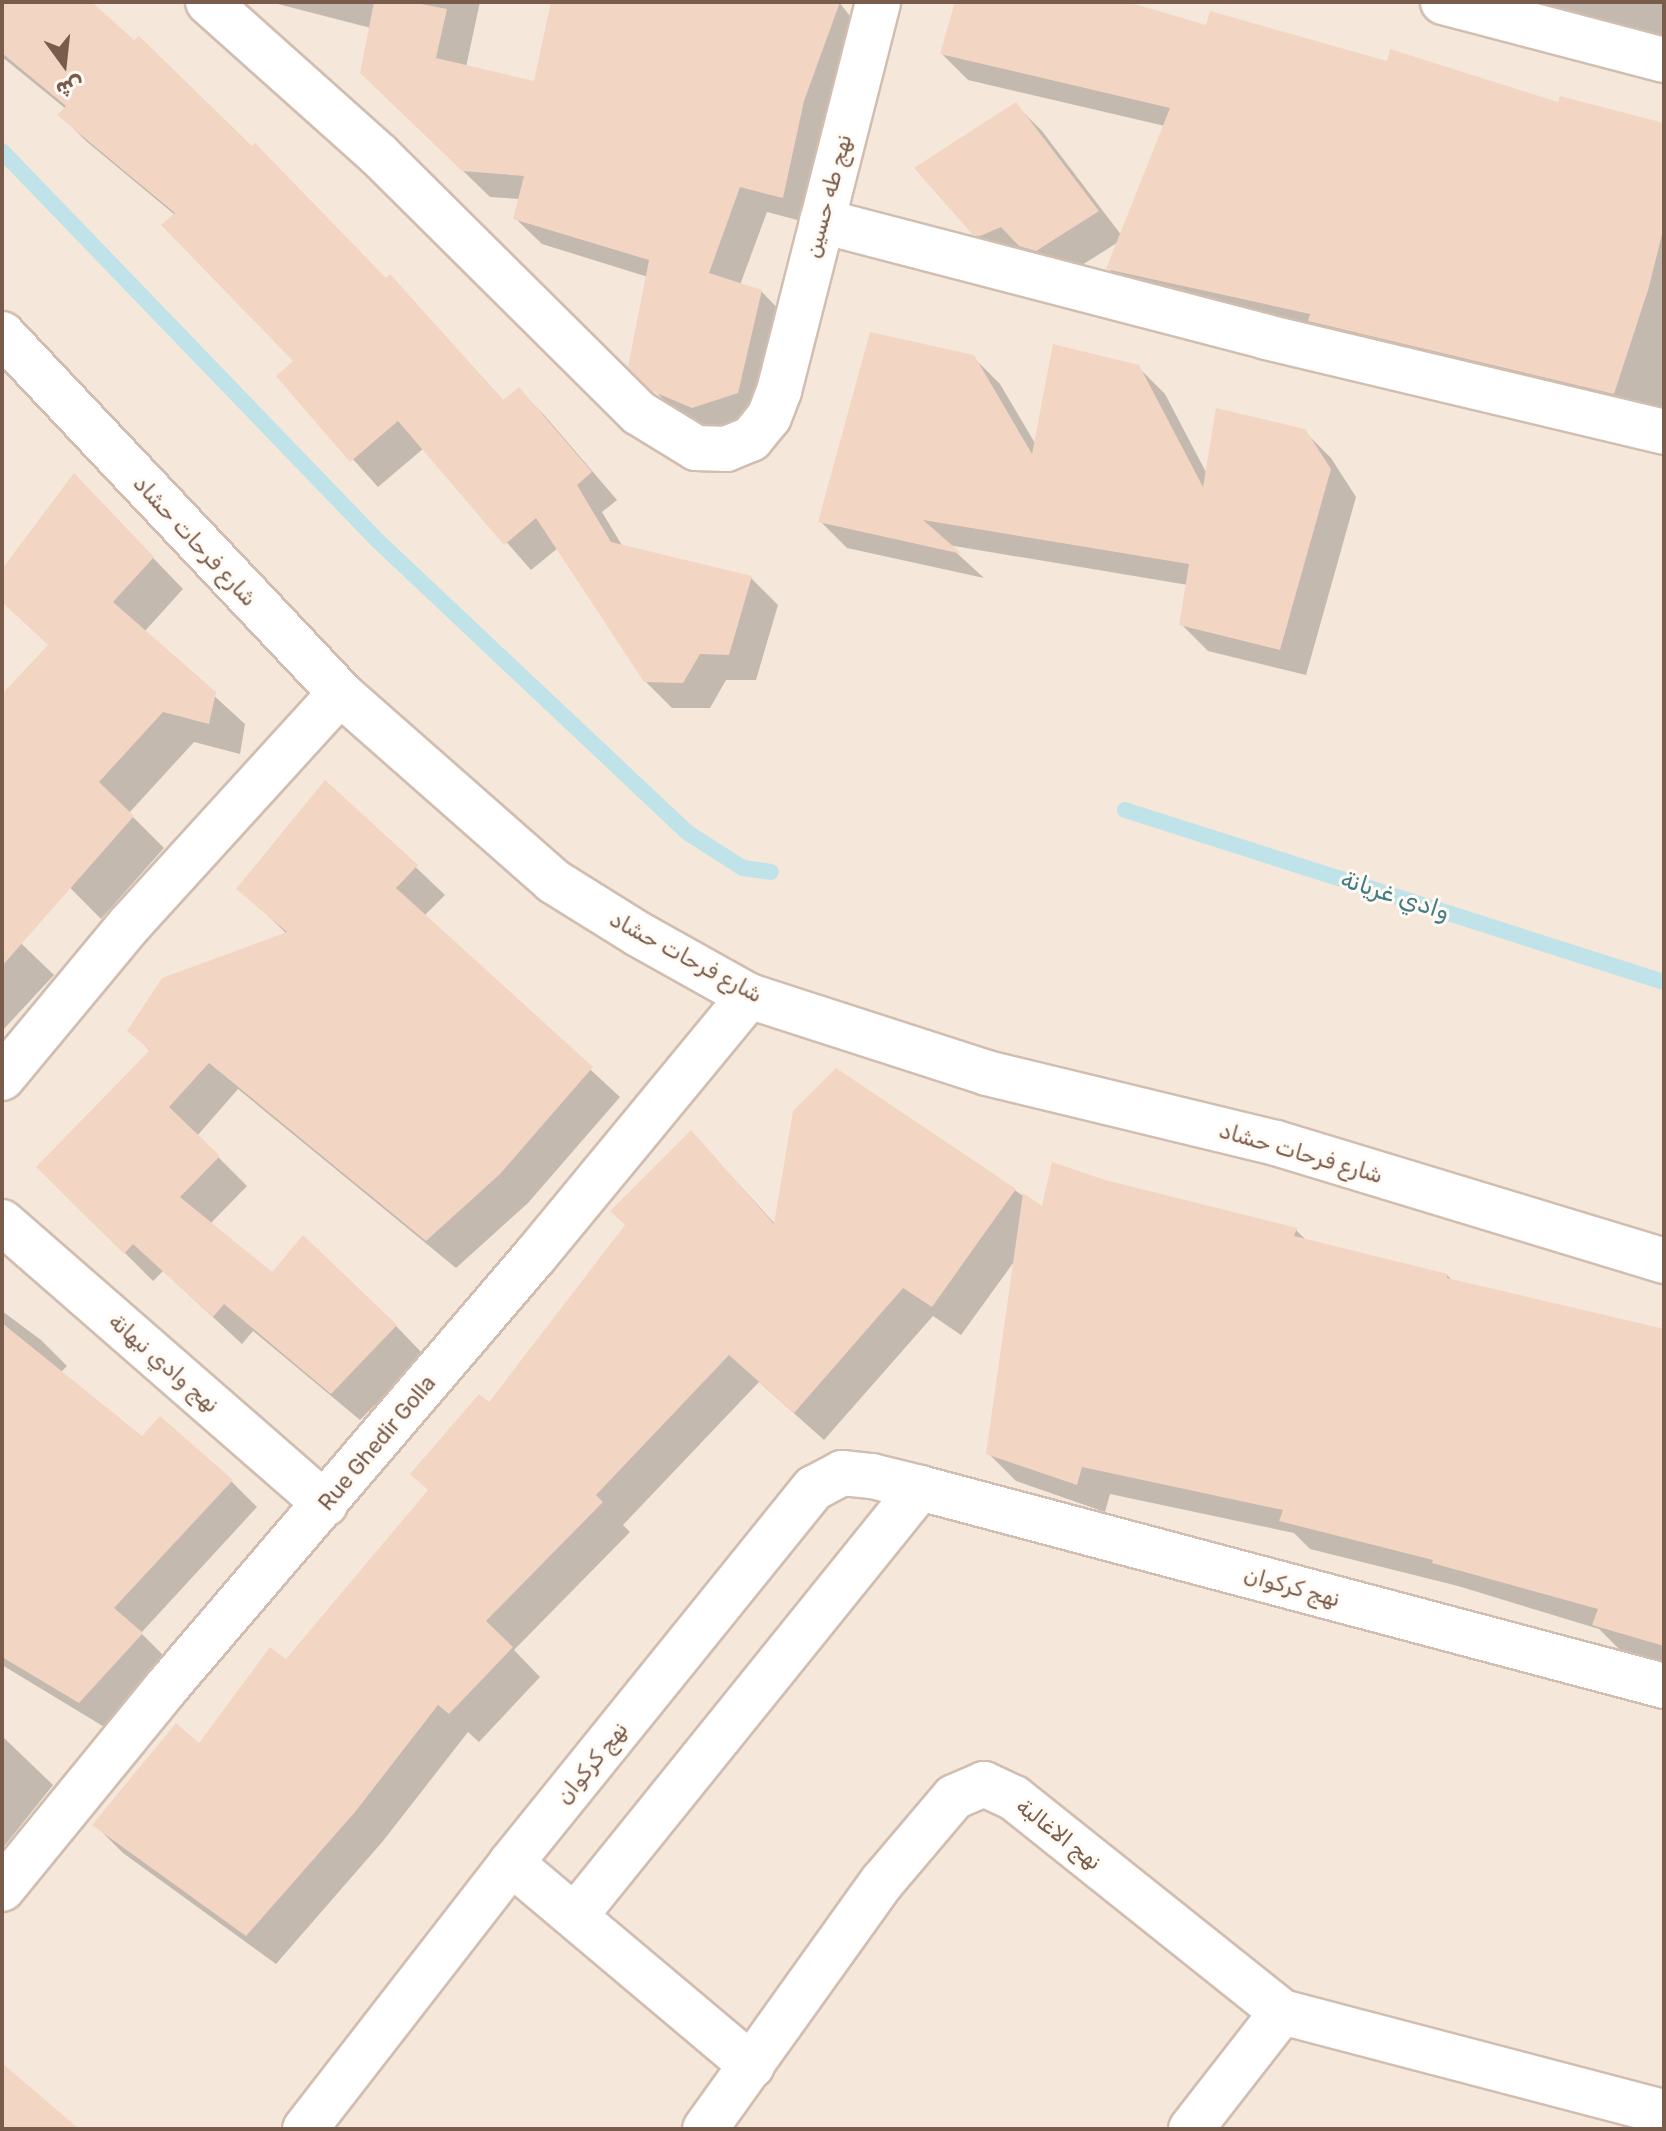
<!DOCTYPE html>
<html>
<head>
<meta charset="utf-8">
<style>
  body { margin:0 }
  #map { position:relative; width:1666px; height:2131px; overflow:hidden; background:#fdf6ec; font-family:Rubik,Cairo,sans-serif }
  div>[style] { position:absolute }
  .residential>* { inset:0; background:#f5e8da; transform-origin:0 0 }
  .shadow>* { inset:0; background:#0003 }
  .stream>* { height:16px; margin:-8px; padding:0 8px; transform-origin:8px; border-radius:8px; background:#bfe3e8 }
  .building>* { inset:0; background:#f3d5c3 }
  .roads { filter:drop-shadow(2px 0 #d1beb0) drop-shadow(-2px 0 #d1beb0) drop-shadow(0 2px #d1beb0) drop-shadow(0 -2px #d1beb0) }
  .minor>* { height:44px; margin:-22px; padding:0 22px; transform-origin:22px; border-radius:22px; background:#fff }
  span { translate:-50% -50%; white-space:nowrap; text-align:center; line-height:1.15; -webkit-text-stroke:6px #fffaf3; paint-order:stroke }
  .street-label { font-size:22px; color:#7a5c4d }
  .water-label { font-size:24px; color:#437c86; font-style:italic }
  .frame { position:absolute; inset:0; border:4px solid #7a5c4d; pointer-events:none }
  .north { position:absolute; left:24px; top:24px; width:80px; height:80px; -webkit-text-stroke:6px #fffaf3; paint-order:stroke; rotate:165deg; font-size:22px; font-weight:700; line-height:32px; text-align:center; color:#7a5c4d }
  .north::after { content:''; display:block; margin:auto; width:28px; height:36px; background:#7a5c4d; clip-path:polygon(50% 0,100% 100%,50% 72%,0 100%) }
</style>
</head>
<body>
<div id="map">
  <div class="residential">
    <div style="left:2px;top:2px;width:1662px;height:2127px"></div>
  </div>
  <div class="shadow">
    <div style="clip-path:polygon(2px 2px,89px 2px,386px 280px,390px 276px,504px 401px,519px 390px,545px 416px,617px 500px,602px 512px,623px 547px,751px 578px,778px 605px,756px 680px,726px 680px,710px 708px,672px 708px,645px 681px,558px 548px,531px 570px,424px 448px,378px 487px,279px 377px,296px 361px,175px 215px,86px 141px,60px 115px,66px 109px,2px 57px)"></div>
    <div style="clip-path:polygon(270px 2px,480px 2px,466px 67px,536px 83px,552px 4px,543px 2px,839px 2px,864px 34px,809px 223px,767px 212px,740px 285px,761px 291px,787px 318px,764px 419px,720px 434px,681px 417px,630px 366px,648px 277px,542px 244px,515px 218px,520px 199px,490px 197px,389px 99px,371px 28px)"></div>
    <div style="clip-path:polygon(957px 2px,1122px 2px,1207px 28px,1388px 63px,1560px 105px,1664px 125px,1664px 426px,1135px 295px,1109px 269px,1120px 241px,1063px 277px,1001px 260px,974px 233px,1016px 105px,1042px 131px,1122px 236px,1165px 126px,968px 80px,942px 54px)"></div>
    <div style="clip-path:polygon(1477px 2px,1664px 2px,1664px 48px)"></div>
    <div style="clip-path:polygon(973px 357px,1000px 384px,1036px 445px,1138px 367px,1165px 394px,1207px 474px,1304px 431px,1331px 458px,1356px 497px,1306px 675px,1208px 651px,1181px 624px,1188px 585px,948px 545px,984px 578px,847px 548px,820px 521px)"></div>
    <div style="clip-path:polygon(104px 507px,183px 589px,144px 632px,245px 724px,240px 754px,194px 742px,129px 813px,164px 848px,101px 919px,2px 819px,2px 697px,50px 646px,2px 599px,2px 572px)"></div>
    <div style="clip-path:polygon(326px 782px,445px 895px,424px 916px,620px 1097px,528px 1203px,456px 1268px,238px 1089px,197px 1136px,247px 1186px,210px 1224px,272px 1275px,396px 1326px,424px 1355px,360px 1420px,253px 1331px,242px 1344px,163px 1271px,153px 1281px,39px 1167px,151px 1052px,130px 1030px,287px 934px,239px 888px)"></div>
    <div style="clip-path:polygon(2px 925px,54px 975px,2px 1031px)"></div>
    <div style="clip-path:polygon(836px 1071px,1043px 1209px,1104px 1182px,1296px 1230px,1307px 1241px,1447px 1275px,1453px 1281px,1664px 1332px,1664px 1664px,1622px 1652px,1599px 1629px,1458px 1586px,1310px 1549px,1294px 1533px,1110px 1494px,1105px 1512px,1016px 1481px,988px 1453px,1016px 1259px,961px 1335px,933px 1316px,824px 1440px,759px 1382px,623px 1525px,630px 1532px,514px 1650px,540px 1677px,479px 1742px,468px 1732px,383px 1841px,276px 1964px,123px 1853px,95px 1825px,200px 1746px,286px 1662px,430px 1491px,489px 1405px,627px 1226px,691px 1132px,776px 1225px)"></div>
    <div style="clip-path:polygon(2px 1311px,41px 1340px,67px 1366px,60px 1373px,142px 1439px,231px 1481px,257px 1507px,141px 1633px,168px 1660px,106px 1728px,2px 1665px)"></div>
    <div style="clip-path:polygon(2px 1736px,53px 1785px,2px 1849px)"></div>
  </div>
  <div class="stream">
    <div style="left:2px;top:151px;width:542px;rotate:46.05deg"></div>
    <div style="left:378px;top:541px;width:426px;rotate:43.3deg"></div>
    <div style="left:688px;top:833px;width:65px;rotate:32.5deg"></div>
    <div style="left:743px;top:868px;width:28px;rotate:8deg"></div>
    <div style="left:1125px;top:810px;width:566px;rotate:17.7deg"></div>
  </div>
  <div class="building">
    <div style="clip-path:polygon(2px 2px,92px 2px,134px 40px,139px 36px,252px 146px,255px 143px,386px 278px,390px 274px,503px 400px,519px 387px,592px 472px,577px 485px,611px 542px,752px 576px,729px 655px,700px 654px,683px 683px,644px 682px,536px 518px,504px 545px,398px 421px,350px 462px,276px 376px,293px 361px,161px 225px,175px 213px,57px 115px,66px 106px,2px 53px)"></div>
    <div style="clip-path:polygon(374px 2px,411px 2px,447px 9px,436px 58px,534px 81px,551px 2px,840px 2px,804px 101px,783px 198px,740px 187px,709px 273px,762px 290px,738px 393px,692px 408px,652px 391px,628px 367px,649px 260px,513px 219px,524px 176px,462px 171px,360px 73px)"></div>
    <div style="clip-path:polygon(955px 2px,1128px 2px,1206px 25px,1210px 11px,1387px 61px,1390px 49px,1558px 102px,1560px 96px,1664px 123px,1664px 226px,1649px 287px,1614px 394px,1308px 321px,1310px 314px,1106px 269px,1170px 108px,940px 54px)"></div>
    <div style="clip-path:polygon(1016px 102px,1099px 211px,1036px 251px,1019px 246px,1001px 227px,980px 236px,973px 235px,914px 168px)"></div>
    <div style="clip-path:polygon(870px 332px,974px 355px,1032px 454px,1053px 344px,1139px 365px,1203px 487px,1216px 408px,1305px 429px,1331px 469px,1280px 650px,1179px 625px,1189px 564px,923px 520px,962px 554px,818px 522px)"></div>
    <div style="clip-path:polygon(74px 473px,154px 557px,113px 602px,216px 692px,209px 724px,163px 712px,99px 782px,134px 816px,2px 966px,2px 694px,48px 645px,2px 602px,2px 569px)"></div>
    <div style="clip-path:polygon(325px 780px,418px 865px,396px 888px,593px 1067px,500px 1174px,426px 1241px,209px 1063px,169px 1107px,220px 1156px,180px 1197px,272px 1272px,303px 1235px,397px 1325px,331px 1394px,224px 1304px,213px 1317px,133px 1244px,124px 1254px,36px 1167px,150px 1050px,127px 1031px,162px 978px,287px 932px,236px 889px)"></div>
    <div style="clip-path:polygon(836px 1068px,1016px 1189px,932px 1307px,903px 1288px,794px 1413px,729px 1355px,596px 1495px,603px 1502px,486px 1621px,513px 1647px,449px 1714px,438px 1705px,355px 1812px,246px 1936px,92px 1825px,176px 1723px,199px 1743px,270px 1647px,286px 1659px,428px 1490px,410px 1474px,479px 1394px,489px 1402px,625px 1225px,610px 1211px,691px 1130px,774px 1224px,793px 1111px)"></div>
    <div style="clip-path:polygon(1052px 1162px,1105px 1180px,1297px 1228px,1294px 1236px,1448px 1274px,1447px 1278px,1664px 1329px,1664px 1646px,1592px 1625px,1598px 1609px,1432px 1563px,1433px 1560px,1279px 1521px,1283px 1510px,1082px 1467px,1077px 1485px,986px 1454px,1023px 1193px,1042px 1206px)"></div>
    <div style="clip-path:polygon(2px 1323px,142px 1436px,160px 1416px,233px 1480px,114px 1608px,143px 1633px,79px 1703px,2px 1657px)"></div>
    <div style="clip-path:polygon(2px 2063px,79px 2129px,2px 2129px)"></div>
  </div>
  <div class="roads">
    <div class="minor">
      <div style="left:208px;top:2px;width:229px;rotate:41.8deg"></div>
      <div style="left:379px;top:155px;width:366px;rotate:44.8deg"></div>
      <div style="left:639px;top:413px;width:67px;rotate:31.6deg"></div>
      <div style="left:696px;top:448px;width:30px;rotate:2deg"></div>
      <div style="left:726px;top:449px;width:27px;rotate:-22deg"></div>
      <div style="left:751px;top:439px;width:28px;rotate:-51deg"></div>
      <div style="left:769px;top:417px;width:28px;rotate:-69deg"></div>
      <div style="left:779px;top:391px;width:401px;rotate:-75.7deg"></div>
      <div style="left:1443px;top:2px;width:228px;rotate:14.7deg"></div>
      <div style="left:822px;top:221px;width:459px;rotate:14.6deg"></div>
      <div style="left:1266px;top:337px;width:409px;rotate:13.4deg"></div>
      <div style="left:2px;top:334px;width:493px;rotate:46.7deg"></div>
      <div style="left:340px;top:693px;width:284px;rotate:41.4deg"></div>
      <div style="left:553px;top:881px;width:100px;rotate:31.9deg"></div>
      <div style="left:638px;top:934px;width:127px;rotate:29.2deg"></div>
      <div style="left:749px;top:996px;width:250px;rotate:17.9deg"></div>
      <div style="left:987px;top:1073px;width:297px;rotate:13.6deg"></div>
      <div style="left:1276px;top:1143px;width:406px;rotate:16.9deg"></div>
      <div style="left:2px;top:1078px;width:200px;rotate:-50.3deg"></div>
      <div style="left:130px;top:924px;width:312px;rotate:-47.7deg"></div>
      <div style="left:2px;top:1222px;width:429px;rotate:41.1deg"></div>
      <div style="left:511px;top:1863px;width:315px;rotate:40.1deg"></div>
      <div style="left:2px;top:1889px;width:258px;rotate:-50.8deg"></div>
      <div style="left:165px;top:1689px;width:570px;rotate:-49.49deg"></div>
      <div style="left:535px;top:1256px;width:337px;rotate:-50.5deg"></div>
      <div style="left:575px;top:1916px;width:550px;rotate:-51.13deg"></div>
      <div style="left:305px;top:2129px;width:336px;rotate:-52.2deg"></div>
      <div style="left:511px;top:1863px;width:482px;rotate:-51.1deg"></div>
      <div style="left:814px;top:1488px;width:32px;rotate:-28deg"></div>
      <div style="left:842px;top:1473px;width:30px;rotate:6deg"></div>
      <div style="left:872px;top:1476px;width:49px;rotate:14deg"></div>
      <div style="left:920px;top:1488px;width:770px;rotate:14.9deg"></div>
      <div style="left:705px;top:2129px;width:304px;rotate:-54.4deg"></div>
      <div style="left:882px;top:1882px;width:111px;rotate:-49.7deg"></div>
      <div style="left:954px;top:1797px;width:33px;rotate:-23deg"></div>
      <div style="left:984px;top:1784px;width:33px;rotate:25deg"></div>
      <div style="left:1014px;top:1798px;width:343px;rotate:38.6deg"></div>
      <div style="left:1282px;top:2012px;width:395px;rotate:14.7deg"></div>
      <div style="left:1191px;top:2129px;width:148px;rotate:-52.1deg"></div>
    </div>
  </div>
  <div class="street-label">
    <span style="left:828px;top:196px;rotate:-75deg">نهج طه حسين</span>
    <span style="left:195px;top:541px;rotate:47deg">شارع فرحات حشاد</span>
    <span style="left:686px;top:957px;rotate:28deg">شارع فرحات حشاد</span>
    <span style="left:1301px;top:1153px;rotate:16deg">شارع فرحات حشاد</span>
    <span style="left:164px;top:1363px;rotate:41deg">نهج وادي نبهانة</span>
    <span style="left:377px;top:1443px;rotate:-50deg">Rue Ghedir Golla</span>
    <span style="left:1292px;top:1587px;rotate:15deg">نهج كركوان</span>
    <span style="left:592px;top:1763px;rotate:-51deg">نهج كركوان</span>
    <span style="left:1059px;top:1834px;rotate:38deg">نهج الاغالبة</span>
  </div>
  <div class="water-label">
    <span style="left:1395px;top:896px;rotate:18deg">وادي غريانة</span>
  </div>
  <div class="frame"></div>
  <div class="north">ش</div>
</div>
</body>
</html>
